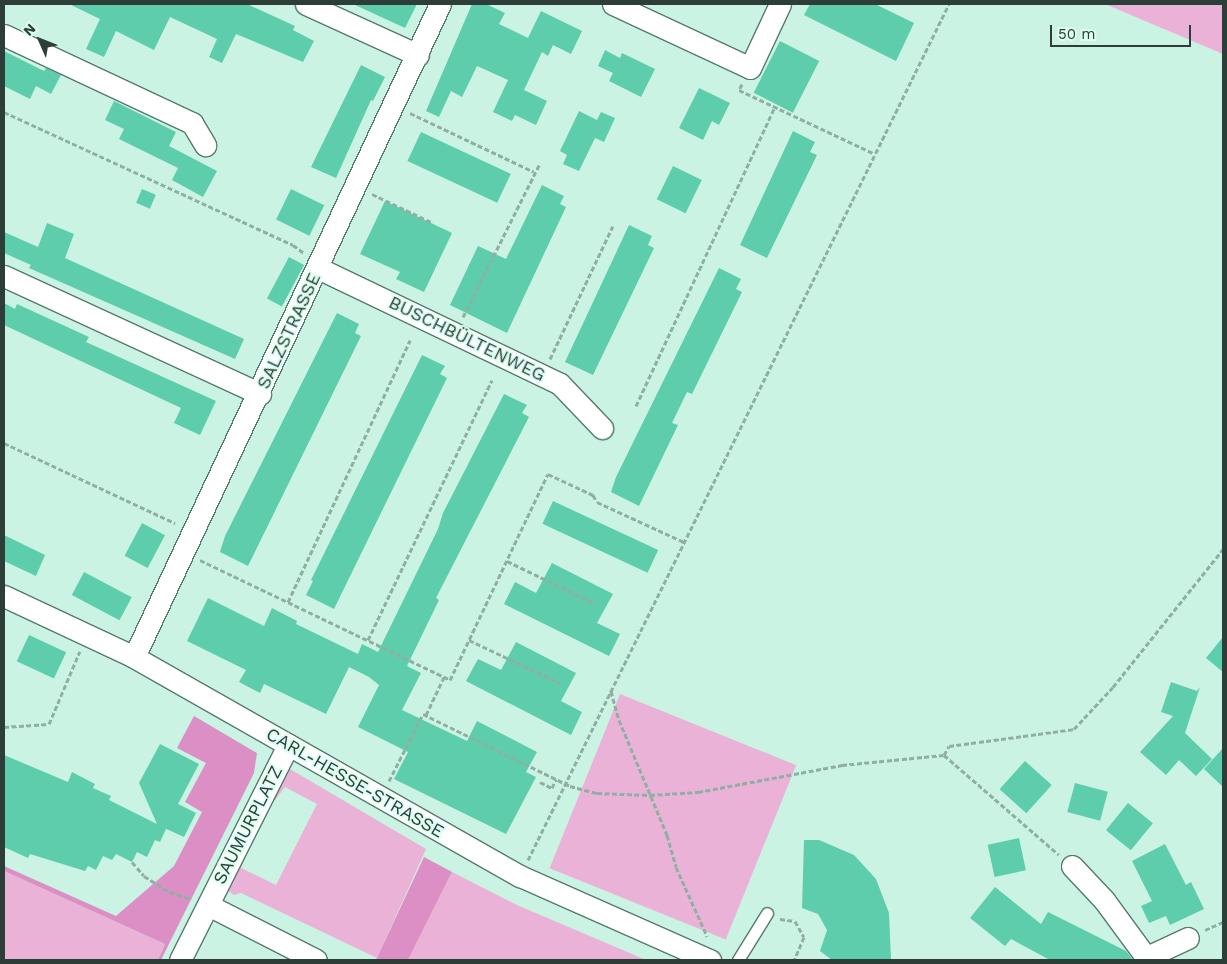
<!DOCTYPE html>
<html>
<head>
<meta charset="utf-8">
<style>
  body { margin:0 }
  #map { position:relative; width:1227px; height:964px; overflow:hidden; background:#caf3e4; font-family:"Work Sans",sans-serif }
  div>[style] { position:absolute }
  .green>* { inset:0; background:#eab2d7; transform-origin:0 0 }
  .forest>* { inset:0; background:#db8fc4 }
  .building>* { inset:0; background:#5dcdac; transform-origin:0 0 }
  .path>* { height:3px; margin-top:-1.5px; transform-origin:0; background:repeating-linear-gradient(90deg,#8fafa3 0 5px,transparent 0 7.5px) }
  .roads { filter:drop-shadow(1px 0 #557b6e) drop-shadow(-1px 0 #557b6e) drop-shadow(0 1px #557b6e) drop-shadow(0 -1px #557b6e) }
  .lane>* { height:11px; margin:-5.5px; padding:0 5.5px; transform-origin:5.5px; border-radius:5.5px; background:#fff }
  .street>* { height:21px; margin:-10.5px; padding:0 10.5px; transform-origin:10.5px; border-radius:10.5px; background:#fff }
  span { translate:-50% -50%; white-space:nowrap; text-align:center; line-height:1.15; -webkit-text-stroke:4px #ddfff2; paint-order:stroke }
  .street-label { font-size:18px; color:#2d3d37 }
  .frame { position:absolute; inset:0; border:5px solid #2d3d37; pointer-events:none }
  .north { position:absolute; left:15px; top:15px; width:50px; height:50px; -webkit-text-stroke:4px #ddfff2; paint-order:stroke; rotate:314deg; font-size:14px; font-weight:700; line-height:20px; text-align:center; color:#2d3d37 }
  .north::after { content:''; display:block; margin:auto; width:18px; height:22px; background:#2d3d37; clip-path:polygon(50% 0,100% 100%,50% 72%,0 100%) }
  .scale { position:absolute; left:1050px; top:25px; width:141px; height:22px; box-sizing:border-box; border:2px solid #2d3d37; border-top:0; padding-left:6px; font-size:15px; line-height:18px; white-space:nowrap; color:#2d3d37; -webkit-text-stroke:4px #ddfff2; paint-order:stroke }
</style>
</head>
<body>
<div id="map">
  <div class="green">
    <div style="clip-path:polygon(1105px 4px,1223px 4px,1223px 54px)"></div>
    <div style="left:620px;top:694px;width:190px;height:188px;rotate:22deg"></div>
    <div style="clip-path:polygon(290px 769px,426px 849px,377px 958px,241px 893px,234px 895px,227px 890px,243px 857px,246px 855px,241px 868px,276px 885px,317px 804px,285px 787px,275px 800px,273px 797px)"></div>
    <div style="clip-path:polygon(4px 871px,165px 944px,158px 960px,4px 960px)"></div>
    <div style="clip-path:polygon(452px 872px,517px 905px,646px 960px,408px 960px)"></div>
  </div>
  <div class="forest">
    <div style="clip-path:polygon(194px 716px,257px 753px,254px 773px,161px 960px,158px 960px,165px 944px,4px 871px,4px 866px,116px 916px,174px 866px,202px 812px,185px 802px,206px 763px,177px 748px)"></div>
    <div style="clip-path:polygon(424px 857px,452px 872px,408px 960px,376px 960px)"></div>
  </div>
  <div class="building">
    <div style="clip-path:polygon(69px 4px,247px 4px,295px 26px,293px 30px,314px 41px,303px 62px,236px 34px,222px 63px,209px 57px,217px 39px,170px 17px,154px 50px,116px 31px,104px 57px,86px 49px,100px 19px)"></div>
    <div style="clip-path:polygon(353px 4px,417px 4px,405px 28px)"></div>
    <div style="clip-path:polygon(472px 4px,486px 4px,505px 13px,499px 24px,528px 38px,541px 11px,582px 31px,571px 54px,553px 45px,548px 56px,542px 52px,524px 90px,547px 101px,536px 125px,515px 115px,512px 121px,493px 112px,508px 80px,477px 66px,462px 97px,451px 91px,439px 117px,426px 111px)"></div>
    <div style="clip-path:polygon(810px 4px,875px 4px,914px 23px,896px 61px,804px 15px)"></div>
    <div style="left:780px;top:41px;width:44px;height:58px;rotate:27deg"></div>
    <div style="clip-path:polygon(605px 50px,620px 58px,622px 53px,655px 69px,641px 97px,609px 81px,613px 73px,598px 66px)"></div>
    <div style="clip-path:polygon(4px 51px,44px 71px,46px 68px,61px 75px,51px 94px,36px 86px,30px 99px,4px 86px)"></div>
    <div style="clip-path:polygon(361px 65px,385px 77px,373px 101px,371px 100px,336px 178px,311px 167px)"></div>
    <div style="clip-path:polygon(699px 88px,730px 103px,719px 125px,712px 121px,703px 140px,679px 128px)"></div>
    <div style="clip-path:polygon(114px 101px,176px 132px,169px 146px,217px 171px,203px 197px,172px 180px,178px 168px,119px 139px,124px 129px,105px 120px)"></div>
    <div style="clip-path:polygon(579px 111px,597px 120px,601px 112px,615px 118px,604px 142px,595px 138px,579px 171px,563px 164px,567px 155px,560px 151px)"></div>
    <div style="clip-path:polygon(793px 131px,815px 142px,810px 152px,817px 155px,767px 258px,740px 245px)"></div>
    <div style="left:421px;top:132px;width:99px;height:32px;rotate:25deg"></div>
    <div style="left:673px;top:166px;width:32px;height:37px;rotate:26deg"></div>
    <div style="clip-path:polygon(542px 185px,564px 196px,560px 204px,566px 207px,507px 333px,450px 305px,478px 246px,506px 259px)"></div>
    <div style="left:142px;top:189px;width:15px;height:15px;rotate:23deg"></div>
    <div style="left:291px;top:189px;width:37px;height:34px;rotate:26deg"></div>
    <div style="clip-path:polygon(385px 201px,452px 233px,424px 292px,396px 279px,400px 272px,360px 254px)"></div>
    <div style="clip-path:polygon(47px 223px,74px 234px,65px 258px,244px 339px,235px 359px,29px 268px,31px 265px,4px 253px,4px 232px,38px 247px)"></div>
    <div style="clip-path:polygon(629px 225px,652px 236px,648px 245px,654px 248px,593px 375px,565px 362px)"></div>
    <div style="left:289px;top:257px;width:17px;height:47px;rotate:28deg"></div>
    <div style="clip-path:polygon(719px 268px,741px 279px,736px 289px,742px 292px,692px 394px,687px 392px,672px 423px,678px 425px,639px 506px,611px 492px,616px 477px)"></div>
    <div style="clip-path:polygon(4px 303px,15px 309px,17px 304px,89px 337px,86px 342px,216px 401px,200px 435px,174px 423px,181px 408px,4px 325px)"></div>
    <div style="clip-path:polygon(337px 313px,359px 324px,355px 333px,361px 336px,248px 566px,220px 552px,225px 536px)"></div>
    <div style="clip-path:polygon(422px 355px,445px 366px,440px 374px,447px 378px,334px 609px,306px 595px,313px 581px,311px 580px)"></div>
    <div style="clip-path:polygon(504px 394px,527px 405px,522px 413px,529px 417px,436px 598px,439px 600px,407px 666px,421px 673px,402px 710px,467px 741px,477px 721px,537px 752px,526px 772px,536px 777px,506px 834px,394px 779px,408px 752px,358px 727px,379px 685px,369px 677px,349px 667px,326px 714px,264px 684px,260px 693px,239px 682px,246px 670px,187px 641px,208px 598px,264px 626px,272px 608px,297px 621px,296px 624px,358px 654px,362px 644px,378px 652px,438px 529px,443px 513px)"></div>
    <div style="left:553px;top:501px;width:116px;height:25px;rotate:25deg"></div>
    <div style="left:142px;top:523px;width:26px;height:37px;rotate:28deg"></div>
    <div style="clip-path:polygon(4px 535px,45px 555px,36px 576px,4px 561px)"></div>
    <div style="clip-path:polygon(552px 563px,613px 594px,597px 623px,620px 634px,609px 656px,504px 604px,515px 582px,536px 593px)"></div>
    <div style="left:84px;top:572px;width:54px;height:26px;rotate:28deg"></div>
    <div style="left:29px;top:635px;width:41px;height:29px;rotate:25deg"></div>
    <div style="clip-path:polygon(1223px 637px,1223px 672px,1206px 658px)"></div>
    <div style="clip-path:polygon(516px 642px,576px 673px,561px 701px,582px 712px,571px 735px,466px 681px,478px 659px,501px 670px)"></div>
    <div style="clip-path:polygon(1171px 682px,1197px 691px,1200px 687px,1185px 733px,1212px 759px,1196px 776px,1179px 760px,1166px 775px,1140px 752px,1173px 716px,1161px 712px)"></div>
    <div style="clip-path:polygon(160px 744px,199px 764px,178px 804px,196px 813px,184px 837px,162px 827px,166px 829px,160px 842px,155px 840px,147px 857px,137px 852px,132px 862px,116px 854px,112px 860px,103px 856px,96px 870px,88px 866px,85px 871px,30px 854px,28px 858px,4px 847px,4px 755px,68px 782px,72px 772px,95px 784px,93px 788px,111px 796px,109px 800px,157px 824px,139px 783px)"></div>
    <div style="clip-path:polygon(1223px 748px,1223px 787px,1204px 769px)"></div>
    <div style="left:1025px;top:761px;width:36px;height:38px;rotate:42deg"></div>
    <div style="left:1075px;top:783px;width:34px;height:30px;rotate:15deg"></div>
    <div style="left:1128px;top:803px;width:32px;height:35px;rotate:39deg"></div>
    <div style="left:1019px;top:838px;width:33px;height:32px;rotate:78deg"></div>
    <div style="clip-path:polygon(804px 840px,819px 840px,854px 855px,876px 879px,889px 913px,891px 960px,832px 960px,820px 951px,827px 930px,818px 914px,802px 908px)"></div>
    <div style="clip-path:polygon(1165px 844px,1186px 885px,1191px 882px,1204px 909px,1170px 925px,1166px 916px,1149px 923px,1141px 906px,1152px 901px,1132px 861px)"></div>
    <div style="clip-path:polygon(995px 887px,1041px 924px,1048px 912px,1126px 951px,1133px 960px,1050px 960px,1011px 939px,1005px 946px,970px 918px)"></div>
  </div>
  <div class="path">
    <div style="left:742px;top:84px;width:7px;rotate:117deg"></div>
    <div style="left:739px;top:90px;width:150px;rotate:25.2deg"></div>
    <div style="left:4px;top:112px;width:318px;rotate:24.7deg"></div>
    <div style="left:293px;top:245px;width:14px;rotate:36deg"></div>
    <div style="left:410px;top:113px;width:137px;rotate:25.4deg"></div>
    <div style="left:372px;top:194px;width:65px;rotate:25.4deg"></div>
    <div style="left:463px;top:317px;width:172px;rotate:-63.4deg"></div>
    <div style="left:550px;top:359px;width:147px;rotate:-64.7deg"></div>
    <div style="left:636px;top:406px;width:330px;rotate:-65.1deg"></div>
    <div style="left:4px;top:443px;width:189px;rotate:25.1deg"></div>
    <div style="left:200px;top:560px;width:277px;rotate:25.6deg"></div>
    <div style="left:450px;top:680px;width:228px;rotate:-64.6deg"></div>
    <div style="left:548px;top:474px;width:50px;rotate:25deg"></div>
    <div style="left:593px;top:495px;width:8px;rotate:60deg"></div>
    <div style="left:597px;top:502px;width:96px;rotate:24.7deg"></div>
    <div style="left:507px;top:561px;width:99px;rotate:25.8deg"></div>
    <div style="left:288px;top:602px;width:289px;rotate:-65deg"></div>
    <div style="left:368px;top:640px;width:288px;rotate:-64.5deg"></div>
    <div style="left:469px;top:640px;width:101px;rotate:25.3deg"></div>
    <div style="left:611px;top:691px;width:30px;rotate:75deg"></div>
    <div style="left:619px;top:720px;width:125px;rotate:67.3deg"></div>
    <div style="left:667px;top:835px;width:33px;rotate:74deg"></div>
    <div style="left:676px;top:867px;width:76px;rotate:65.8deg"></div>
    <div style="left:426px;top:715px;width:42px;rotate:-64.7deg"></div>
    <div style="left:4px;top:727px;width:45px;rotate:-3.8deg"></div>
    <div style="left:49px;top:724px;width:79px;rotate:-67deg"></div>
    <div style="left:944px;top:755px;width:10px;rotate:-61deg"></div>
    <div style="left:949px;top:746px;width:126px;rotate:-7.7deg"></div>
    <div style="left:1074px;top:729px;width:57px;rotate:-47.1deg"></div>
    <div style="left:1113px;top:687px;width:176px;rotate:-51.4deg"></div>
    <div style="left:389px;top:781px;width:75px;rotate:-63.1deg"></div>
    <div style="left:423px;top:714px;width:164px;rotate:26.1deg"></div>
    <div style="left:570px;top:786px;width:28px;rotate:15deg"></div>
    <div style="left:597px;top:793px;width:53px;rotate:2.2deg"></div>
    <div style="left:650px;top:795px;width:48px;rotate:-3.6deg"></div>
    <div style="left:698px;top:792px;width:147px;rotate:-10.6deg"></div>
    <div style="left:842px;top:765px;width:102px;rotate:-5.6deg"></div>
    <div style="left:944px;top:755px;width:152px;rotate:41deg"></div>
    <div style="left:540px;top:782px;width:13px;rotate:27deg"></div>
    <div style="left:552px;top:788px;width:10px;rotate:-66deg"></div>
    <div style="left:528px;top:860px;width:954px;rotate:-63.81deg"></div>
    <div style="left:132px;top:862px;width:18px;rotate:49deg"></div>
    <div style="left:144px;top:876px;width:31px;rotate:32deg"></div>
    <div style="left:170px;top:892px;width:20px;rotate:18deg"></div>
    <div style="left:780px;top:919px;width:15px;rotate:8deg"></div>
    <div style="left:795px;top:921px;width:18px;rotate:61deg"></div>
    <div style="left:804px;top:937px;width:25px;rotate:113deg"></div>
    <div style="left:1205px;top:930px;width:20px;rotate:-24deg"></div>
  </div>
  <div class="roads">
    <div class="lane">
      <div style="left:738px;top:960px;width:55px;rotate:-58.3deg"></div>
    </div>
    <div class="street">
      <div style="left:306px;top:4px;width:123px;rotate:24.5deg"></div>
      <div style="left:613px;top:4px;width:151px;rotate:25deg"></div>
      <div style="left:750px;top:68px;width:71px;rotate:-64.9deg"></div>
      <div style="left:4px;top:35px;width:208px;rotate:25.1deg"></div>
      <div style="left:192px;top:123px;width:26px;rotate:59deg"></div>
      <div style="left:318px;top:268px;width:268px;rotate:25.6deg"></div>
      <div style="left:560px;top:384px;width:61px;rotate:46.3deg"></div>
      <div style="left:4px;top:276px;width:282px;rotate:24.7deg"></div>
      <div style="left:4px;top:596px;width:144px;rotate:25.1deg"></div>
      <div style="left:134px;top:657px;width:444px;rotate:29.6deg"></div>
      <div style="left:520px;top:876px;width:208px;rotate:23.9deg"></div>
      <div style="left:134px;top:657px;width:721px;rotate:-64.89deg"></div>
      <div style="left:1072px;top:866px;width:47px;rotate:46.7deg"></div>
      <div style="left:1104px;top:900px;width:74px;rotate:53.7deg"></div>
      <div style="left:208px;top:905px;width:121px;rotate:27deg"></div>
      <div style="left:1147px;top:957px;width:45px;rotate:-24.9deg"></div>
      <div style="left:180px;top:960px;width:241px;rotate:-63.3deg"></div>
    </div>
  </div>
  <div class="street-label">
    <span style="left:289px;top:331px;rotate:-65deg">SALZSTRASSE</span>
    <span style="left:467px;top:339px;rotate:26deg">BUSCHBÜLTENWEG</span>
    <span style="left:355px;top:783px;rotate:30deg">CARL-HESSE-STRASSE</span>
    <span style="left:248px;top:825px;rotate:-63deg">SAUMURPLATZ</span>
  </div>
  <div class="frame"></div>
  <div class="north">N</div>
  <div class="scale">50 m</div>
</div>
</body>
</html>
